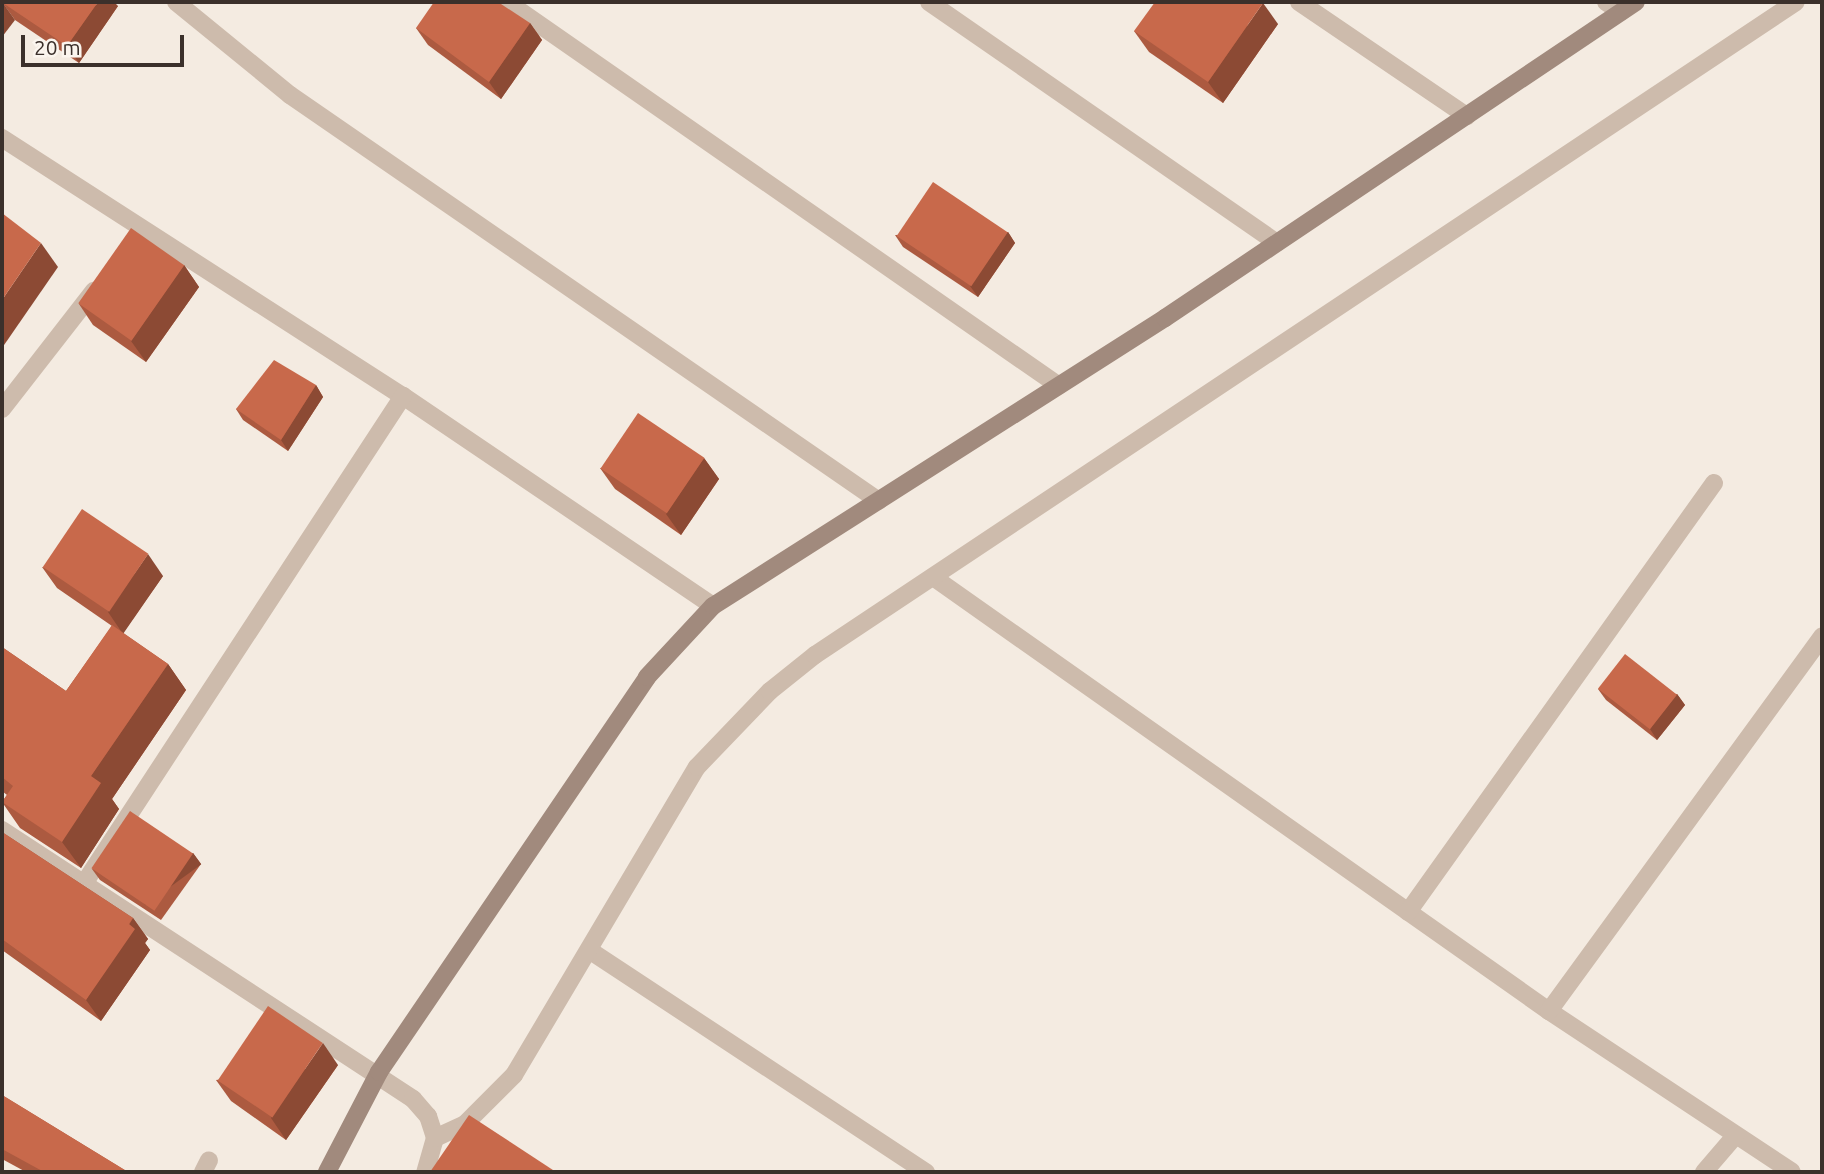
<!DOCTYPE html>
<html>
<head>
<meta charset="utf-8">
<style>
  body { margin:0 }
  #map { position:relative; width:1824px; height:1174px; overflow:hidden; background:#f4ebe1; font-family:Ubuntu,sans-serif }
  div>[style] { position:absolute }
  .street>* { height:18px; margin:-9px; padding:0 9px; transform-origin:9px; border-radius:9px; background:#cdbbac }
  .secondary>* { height:18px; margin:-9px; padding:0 9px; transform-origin:9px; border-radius:9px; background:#a18a7d }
  .wall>* { inset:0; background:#ac5a40 }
  .shaded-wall>* { inset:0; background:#8c4a34; transform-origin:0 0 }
  .building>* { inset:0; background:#c8694b; transform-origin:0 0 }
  span { translate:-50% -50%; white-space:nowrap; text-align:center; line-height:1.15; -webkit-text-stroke:7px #fbf5ee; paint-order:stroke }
  .frame { position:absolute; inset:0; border:4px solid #3b302b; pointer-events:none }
  .scale { position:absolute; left:21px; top:35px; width:163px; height:32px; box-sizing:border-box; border:4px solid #3b302b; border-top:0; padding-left:9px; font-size:21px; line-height:24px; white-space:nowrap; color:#3b302b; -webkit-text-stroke:5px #fbf5ee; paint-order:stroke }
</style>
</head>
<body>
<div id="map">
  <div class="street">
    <div style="left:176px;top:2px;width:147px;rotate:39.2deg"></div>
    <div style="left:290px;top:95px;width:715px;rotate:34.58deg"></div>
    <div style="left:507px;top:2px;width:672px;rotate:34.82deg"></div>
    <div style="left:929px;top:2px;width:423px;rotate:34.7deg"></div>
    <div style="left:1299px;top:2px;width:203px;rotate:34.2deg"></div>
    <div style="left:1606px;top:2px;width:18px;rotate:34deg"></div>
    <div style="left:2px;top:138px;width:477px;rotate:32.8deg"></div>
    <div style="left:403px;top:396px;width:374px;rotate:34.1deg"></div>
    <div style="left:2px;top:409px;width:150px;rotate:-52.1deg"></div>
    <div style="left:933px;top:577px;width:754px;rotate:35.17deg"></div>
    <div style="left:1549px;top:1011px;width:291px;rotate:33.5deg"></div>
    <div style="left:2px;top:830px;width:491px;rotate:33.2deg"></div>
    <div style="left:413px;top:1099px;width:23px;rotate:49deg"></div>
    <div style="left:428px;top:1116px;width:23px;rotate:72deg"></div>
    <div style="left:435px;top:1138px;width:35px;rotate:106deg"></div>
    <div style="left:85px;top:882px;width:581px;rotate:-56.8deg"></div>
    <div style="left:1408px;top:912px;width:527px;rotate:-54.5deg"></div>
    <div style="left:589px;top:950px;width:404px;rotate:33.4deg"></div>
    <div style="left:1549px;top:1011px;width:464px;rotate:-53.9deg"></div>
    <div style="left:435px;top:1138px;width:33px;rotate:-25deg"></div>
    <div style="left:465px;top:1124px;width:69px;rotate:-45deg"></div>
    <div style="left:514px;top:1075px;width:358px;rotate:-59.3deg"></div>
    <div style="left:697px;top:767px;width:105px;rotate:-46.2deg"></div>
    <div style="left:770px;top:691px;width:58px;rotate:-38.7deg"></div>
    <div style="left:815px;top:655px;width:1178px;rotate:-33.65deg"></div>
    <div style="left:203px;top:1172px;width:13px;rotate:-63deg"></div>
    <div style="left:1704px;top:1172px;width:48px;rotate:-49.3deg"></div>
  </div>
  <div class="secondary">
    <div style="left:327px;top:1172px;width:113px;rotate:-62.5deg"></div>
    <div style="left:379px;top:1072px;width:477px;rotate:-55.8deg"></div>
    <div style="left:647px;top:677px;width:97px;rotate:-47.1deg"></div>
    <div style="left:713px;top:606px;width:536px;rotate:-32.5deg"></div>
    <div style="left:1165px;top:318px;width:567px;rotate:-33.86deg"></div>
  </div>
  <div class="wall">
    <div style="clip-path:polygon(2px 2px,118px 6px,79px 63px,15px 20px)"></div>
    <div style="clip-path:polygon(530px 23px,542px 40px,501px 99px,428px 45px,416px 28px)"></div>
    <div style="clip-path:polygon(1278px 24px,1223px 103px,1149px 52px,1134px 31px)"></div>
    <div style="clip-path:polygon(1008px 232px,1015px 243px,978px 297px,903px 247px,895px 235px)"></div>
    <div style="clip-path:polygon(184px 265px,199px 287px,146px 362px,93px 325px,79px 304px)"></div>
    <div style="clip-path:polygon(316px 385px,323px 397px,288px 451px,243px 420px,236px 409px)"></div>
    <div style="clip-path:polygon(704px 458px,719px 479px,681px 535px,615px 489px,600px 468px)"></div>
    <div style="clip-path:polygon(42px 567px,163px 576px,123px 633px,168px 664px,186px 690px,112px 799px,119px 809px,81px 868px,20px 828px,2px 802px,7px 795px,2px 791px,2px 647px,66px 691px,112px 626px,57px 588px)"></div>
    <div style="clip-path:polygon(1598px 689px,1677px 694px,1685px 705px,1657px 740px,1606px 700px)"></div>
    <div style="clip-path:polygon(2px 832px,133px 918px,148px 939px,145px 943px,150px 950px,101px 1021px,2px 950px)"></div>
    <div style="clip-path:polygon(193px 853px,201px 864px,161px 920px,100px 880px,92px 869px)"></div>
    <div style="clip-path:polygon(338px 1065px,286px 1140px,231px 1101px,216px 1080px)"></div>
    <div style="clip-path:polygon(2px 1095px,128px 1172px,26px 1172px,2px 1159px)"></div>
  </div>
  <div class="shaded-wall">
    <div style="clip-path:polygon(98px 2px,114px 2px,118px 6px,79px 63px,67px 46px)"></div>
    <div style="clip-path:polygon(3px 3px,15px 20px,2px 37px,2px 5px)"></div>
    <div style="clip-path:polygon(1263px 3px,1278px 24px,1223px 103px,1208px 82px)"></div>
    <div style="clip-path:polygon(530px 23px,542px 40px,501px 99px,489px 82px)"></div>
    <div style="clip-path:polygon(1008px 232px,1015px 243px,978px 297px,970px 286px)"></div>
    <div style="clip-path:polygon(41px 243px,58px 267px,2px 348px,2px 300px)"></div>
    <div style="clip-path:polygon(184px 265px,199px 287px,146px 362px,131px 341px)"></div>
    <div style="clip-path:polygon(316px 385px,323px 397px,288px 451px,281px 440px)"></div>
    <div style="clip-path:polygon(704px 458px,719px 479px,681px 535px,666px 514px)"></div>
    <div style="clip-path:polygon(148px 554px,163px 576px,123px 634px,108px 612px)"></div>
    <div style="clip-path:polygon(168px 664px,186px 690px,112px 799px,119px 809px,81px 868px,62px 842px,91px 776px)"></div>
    <div style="clip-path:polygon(1677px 694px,1685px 705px,1657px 740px,1650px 729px)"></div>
    <div style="left:193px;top:853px;width:14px;height:69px;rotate:54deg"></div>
    <div style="clip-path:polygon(133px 918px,148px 939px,145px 943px,150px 950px,101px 1021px,86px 1000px)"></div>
    <div style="clip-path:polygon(323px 1043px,338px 1065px,286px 1140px,271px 1118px)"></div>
  </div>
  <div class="building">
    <div style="clip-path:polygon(2px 2px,98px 2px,67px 46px,3px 3px,2px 5px)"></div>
    <div style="clip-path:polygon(434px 2px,498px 2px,530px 23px,489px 82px,416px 28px)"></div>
    <div style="clip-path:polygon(1155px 2px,1262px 2px,1263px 3px,1208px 82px,1134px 31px)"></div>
    <div style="left:933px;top:182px;width:90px;height:65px;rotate:34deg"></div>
    <div style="clip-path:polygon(2px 213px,41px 243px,2px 300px)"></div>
    <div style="left:131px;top:228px;width:65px;height:92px;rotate:35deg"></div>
    <div style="clip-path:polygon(274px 360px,316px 385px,281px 440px,236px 409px)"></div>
    <div style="left:638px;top:413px;width:80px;height:67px;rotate:34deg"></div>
    <div style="left:82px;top:509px;width:80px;height:70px;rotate:34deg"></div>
    <div style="clip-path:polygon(112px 625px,168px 664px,91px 776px,101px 783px,62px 842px,2px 802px,13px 786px,2px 777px,2px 647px,66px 691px)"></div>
    <div style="left:1625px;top:654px;width:66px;height:44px;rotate:38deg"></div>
    <div style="left:130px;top:811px;width:76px;height:69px;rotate:34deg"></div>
    <div style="clip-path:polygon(2px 832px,133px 918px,129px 924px,135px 929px,86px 1000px,2px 939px)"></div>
    <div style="left:268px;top:1006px;width:66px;height:90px;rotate:34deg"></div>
    <div style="clip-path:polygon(2px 1095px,128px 1172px,44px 1172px,2px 1149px)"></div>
    <div style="clip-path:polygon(469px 1115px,556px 1172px,430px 1172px)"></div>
  </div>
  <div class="frame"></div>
  <div class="scale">20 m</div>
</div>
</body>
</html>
